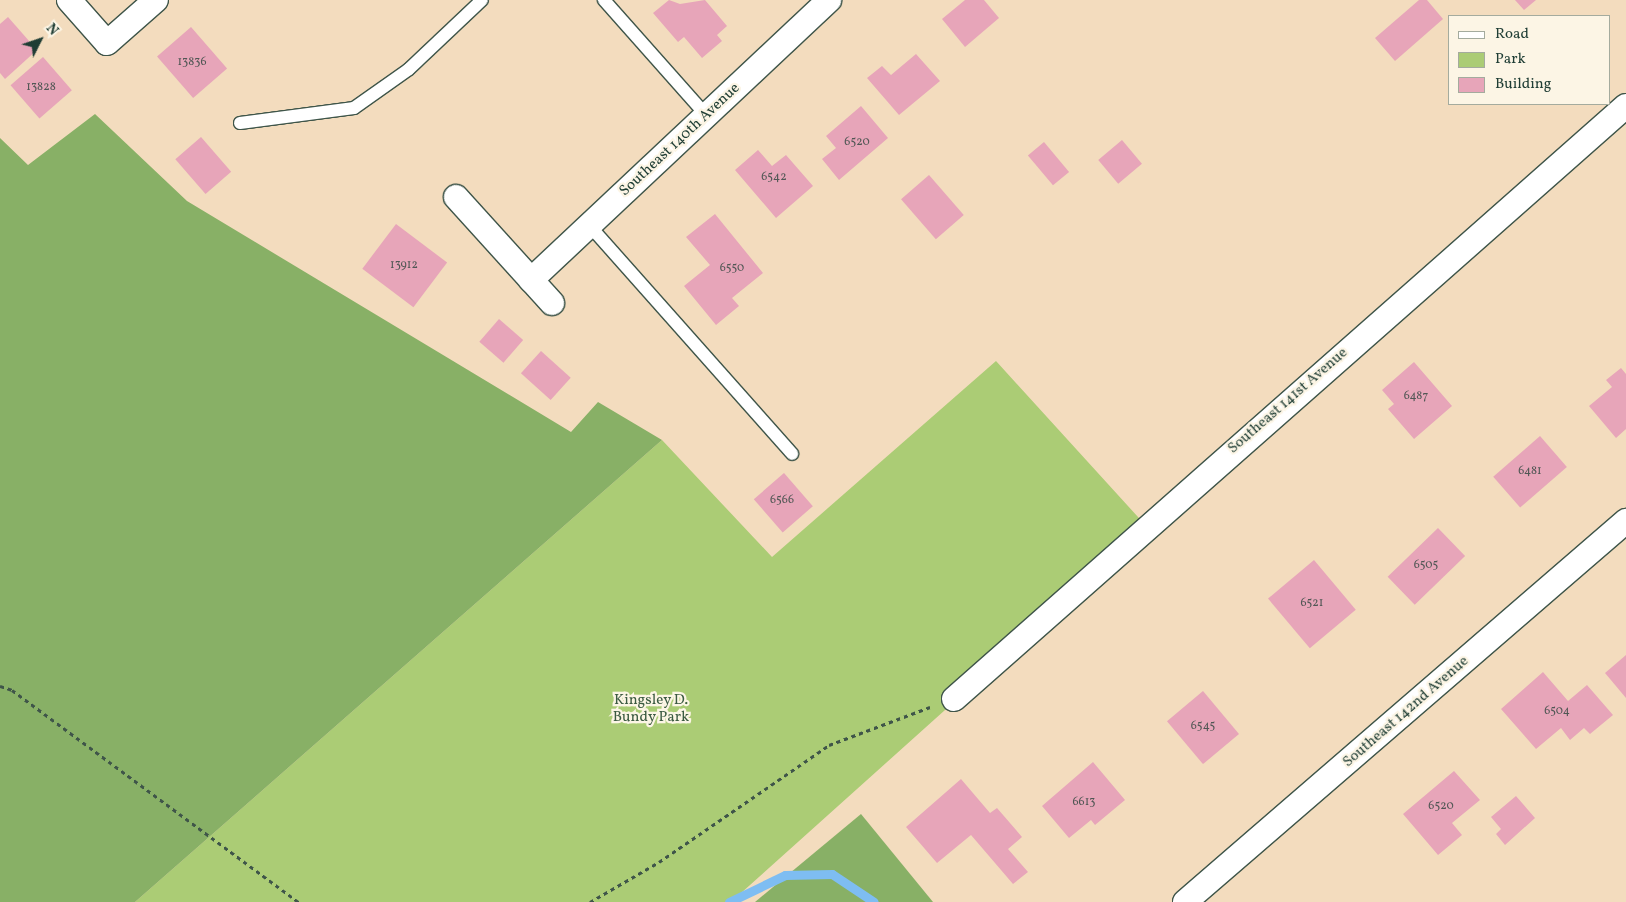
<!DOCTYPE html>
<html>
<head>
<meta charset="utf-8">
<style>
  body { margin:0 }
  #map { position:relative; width:1626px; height:902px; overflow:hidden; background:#f3dcbe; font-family:Vollkorn,serif }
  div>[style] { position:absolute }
  .green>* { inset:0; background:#abcc75 }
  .forest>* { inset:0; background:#88b066 }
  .stream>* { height:9px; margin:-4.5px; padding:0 4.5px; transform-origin:4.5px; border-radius:4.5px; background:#7ebdf2 }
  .building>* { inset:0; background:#e7a5b9; transform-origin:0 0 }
  .path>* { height:3px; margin-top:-1.5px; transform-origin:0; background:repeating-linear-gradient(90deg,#3f5549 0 4px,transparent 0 8px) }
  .roads { filter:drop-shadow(1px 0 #3f5549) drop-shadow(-1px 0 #3f5549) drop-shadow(0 1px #3f5549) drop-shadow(0 -1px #3f5549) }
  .service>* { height:12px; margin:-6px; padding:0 6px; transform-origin:6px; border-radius:6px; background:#fff }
  .minor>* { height:24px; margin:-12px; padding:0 12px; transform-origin:12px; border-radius:12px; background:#fff }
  span { translate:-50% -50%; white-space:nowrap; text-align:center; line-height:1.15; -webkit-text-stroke:4.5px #fcf5e5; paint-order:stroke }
  .number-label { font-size:12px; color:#515755 }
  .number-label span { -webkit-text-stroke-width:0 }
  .street-label { font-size:15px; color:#1f3d34 }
  .park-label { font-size:15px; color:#3b5a41 }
  .legend { position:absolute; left:1448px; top:15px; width:162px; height:90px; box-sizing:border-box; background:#fcf5e5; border:1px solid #a4ab9e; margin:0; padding:6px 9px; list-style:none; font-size:15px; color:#1f3d34 }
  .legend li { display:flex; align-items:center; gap:10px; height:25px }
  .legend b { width:25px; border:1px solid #a4ab9e }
  .north { position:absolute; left:15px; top:15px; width:50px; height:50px; -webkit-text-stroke:4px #fcf5e5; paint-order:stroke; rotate:49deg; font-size:14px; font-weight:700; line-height:20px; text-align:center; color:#1f3d34 }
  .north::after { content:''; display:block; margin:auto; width:18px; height:22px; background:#1f3d34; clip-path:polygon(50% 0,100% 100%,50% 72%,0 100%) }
</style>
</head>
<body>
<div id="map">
  <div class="green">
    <div style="clip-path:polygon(996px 361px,1148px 528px,731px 902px,135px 902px,662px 440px,772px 557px)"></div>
  </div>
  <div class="forest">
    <div style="clip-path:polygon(95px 114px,187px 201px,571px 432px,598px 402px,662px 440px,135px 902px,0 902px,0 138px,28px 165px)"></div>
    <div style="clip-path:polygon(861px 814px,933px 902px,755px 902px)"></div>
  </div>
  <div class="stream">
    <div style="left:729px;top:902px;width:62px;rotate:-25.7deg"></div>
    <div style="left:785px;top:875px;width:47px;rotate:-1.2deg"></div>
    <div style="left:832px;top:874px;width:50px;rotate:33.7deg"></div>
  </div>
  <div class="building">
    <div style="clip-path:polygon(669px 0,680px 4px,705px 0,727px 26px,717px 35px,722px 41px,702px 58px,684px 37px,678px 42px,653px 13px)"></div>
    <div style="clip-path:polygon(965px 0,984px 0,999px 18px,965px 47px,942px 19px)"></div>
    <div style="clip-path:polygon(1419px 0,1427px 0,1443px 19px,1395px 61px,1375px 38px)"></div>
    <div style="clip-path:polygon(1515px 0,1536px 0,1524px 10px)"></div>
    <div style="clip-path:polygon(8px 17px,37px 50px,5px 79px,0 73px,0 24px)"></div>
    <div style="left:191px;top:27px;width:55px;height:45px;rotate:49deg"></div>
    <div style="clip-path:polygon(916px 54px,940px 81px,899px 115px,867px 78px,882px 66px,891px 75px)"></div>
    <div style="left:43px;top:57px;width:44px;height:43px;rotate:49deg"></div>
    <div style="clip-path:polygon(861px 106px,888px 138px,839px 180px,822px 159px,836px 148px,826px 136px)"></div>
    <div style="left:201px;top:137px;width:46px;height:34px;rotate:49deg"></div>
    <div style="left:1122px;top:140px;width:31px;height:31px;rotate:50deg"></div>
    <div style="left:1044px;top:142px;width:39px;height:21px;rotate:50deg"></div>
    <div style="clip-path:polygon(758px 150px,772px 166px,786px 155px,813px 186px,776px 218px,735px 170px)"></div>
    <div style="left:929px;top:175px;width:53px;height:37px;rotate:49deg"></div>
    <div style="clip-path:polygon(715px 214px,763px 273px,732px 298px,739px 306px,716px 325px,684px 286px,710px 265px,686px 237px)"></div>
    <div style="left:396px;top:224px;width:64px;height:56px;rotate:37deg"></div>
    <div style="left:499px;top:319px;width:32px;height:30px;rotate:41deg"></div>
    <div style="left:541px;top:351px;width:40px;height:30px;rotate:42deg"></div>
    <div style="clip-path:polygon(1414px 362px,1452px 406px,1414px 439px,1388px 409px,1394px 404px,1382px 390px)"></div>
    <div style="clip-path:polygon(1621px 368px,1626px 374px,1626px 429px,1616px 438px,1589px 406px,1612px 387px,1606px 380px)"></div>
    <div style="left:1540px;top:436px;width:41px;height:62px;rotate:49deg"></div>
    <div style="left:784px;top:473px;width:44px;height:40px;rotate:49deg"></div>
    <div style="left:1438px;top:528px;width:39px;height:70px;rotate:46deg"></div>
    <div style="left:1314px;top:560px;width:65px;height:60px;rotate:50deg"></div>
    <div style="clip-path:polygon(1626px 655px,1626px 698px,1605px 673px)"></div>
    <div style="clip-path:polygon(1543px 672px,1568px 701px,1587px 685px,1613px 715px,1590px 734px,1584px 728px,1570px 740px,1561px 728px,1536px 749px,1501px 709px)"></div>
    <div style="left:1203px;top:691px;width:56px;height:47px;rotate:50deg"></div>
    <div style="clip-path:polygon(1093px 762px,1125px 800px,1095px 825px,1091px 820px,1069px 838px,1042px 806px)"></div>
    <div style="clip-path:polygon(1454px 771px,1480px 800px,1452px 823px,1462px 835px,1438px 855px,1403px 814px)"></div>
    <div style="clip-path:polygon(961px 779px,990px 813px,997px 808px,1022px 837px,1008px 849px,1028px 872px,1013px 884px,971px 835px,937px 863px,906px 827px)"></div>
    <div style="clip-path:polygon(1516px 796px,1535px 818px,1505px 845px,1496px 834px,1501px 829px,1491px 817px)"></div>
  </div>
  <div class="path">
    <div style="left:0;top:686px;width:13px;rotate:18deg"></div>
    <div style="left:12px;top:690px;width:357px;rotate:36.5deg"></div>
    <div style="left:590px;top:902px;width:80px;rotate:-30.1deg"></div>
    <div style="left:659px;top:862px;width:206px;rotate:-34.5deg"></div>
    <div style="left:829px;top:745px;width:108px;rotate:-20.6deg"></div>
  </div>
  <div class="roads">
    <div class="service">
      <div style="left:604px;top:0;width:154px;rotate:48.4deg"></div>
      <div style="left:240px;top:123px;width:115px;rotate:-7.5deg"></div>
      <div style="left:354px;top:108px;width:67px;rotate:-35.3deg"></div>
      <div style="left:409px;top:69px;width:100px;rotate:-43.4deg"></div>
      <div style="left:589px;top:225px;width:306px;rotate:48.4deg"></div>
    </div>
    <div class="minor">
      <div style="left:69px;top:0;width:57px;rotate:48.5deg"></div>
      <div style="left:107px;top:43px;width:65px;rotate:-41.3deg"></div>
      <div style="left:456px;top:197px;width:143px;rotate:47.8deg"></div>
      <div style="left:531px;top:280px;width:409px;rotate:-43.2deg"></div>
      <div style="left:954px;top:699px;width:896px;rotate:-41.43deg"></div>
      <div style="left:1185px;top:902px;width:583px;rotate:-40.83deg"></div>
    </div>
  </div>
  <div class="number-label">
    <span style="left:192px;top:63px">13836</span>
    <span style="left:41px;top:88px">13828</span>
    <span style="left:857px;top:143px">6520</span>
    <span style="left:774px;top:178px">6542</span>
    <span style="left:404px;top:266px">13912</span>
    <span style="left:732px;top:269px">6550</span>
    <span style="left:1416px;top:397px">6487</span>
    <span style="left:1530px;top:472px">6481</span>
    <span style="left:782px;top:501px">6566</span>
    <span style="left:1426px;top:566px">6505</span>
    <span style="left:1312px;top:604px">6521</span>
    <span style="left:1557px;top:712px">6504</span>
    <span style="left:1203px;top:727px">6545</span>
    <span style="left:1084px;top:803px">6613</span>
    <span style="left:1441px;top:807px">6520</span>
  </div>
  <div class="street-label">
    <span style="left:680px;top:140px;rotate:-43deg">Southeast 140th Avenue</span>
    <span style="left:1288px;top:401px;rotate:-41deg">Southeast 141st Avenue</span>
    <span style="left:1406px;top:712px;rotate:-41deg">Southeast 142nd Avenue</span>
  </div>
  <div class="park-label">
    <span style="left:651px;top:709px">Kingsley D.<br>Bundy Park</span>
  </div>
  <ul class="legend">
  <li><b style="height:6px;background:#fff"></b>Road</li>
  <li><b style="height:14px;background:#abcc75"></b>Park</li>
  <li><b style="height:14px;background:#e7a5b9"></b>Building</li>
  </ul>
  <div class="north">N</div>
</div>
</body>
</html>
